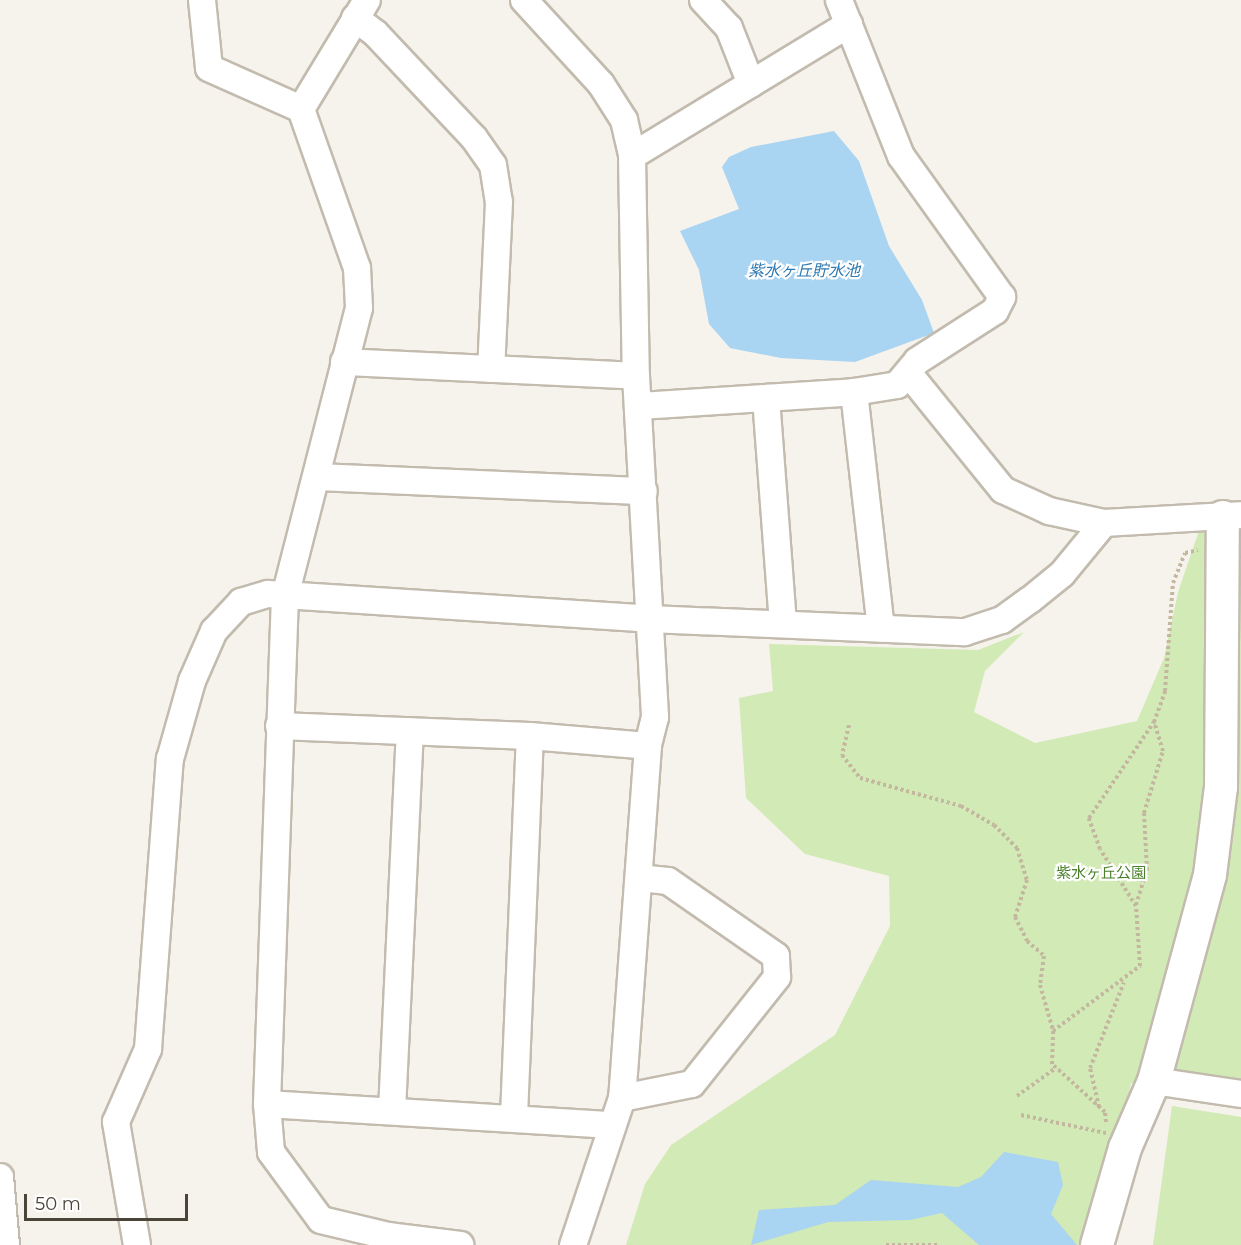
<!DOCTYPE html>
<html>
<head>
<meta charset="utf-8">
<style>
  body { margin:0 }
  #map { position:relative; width:1241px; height:1245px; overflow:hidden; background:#f6f3ec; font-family:Montserrat,"Noto Sans JP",sans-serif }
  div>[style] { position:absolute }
  .green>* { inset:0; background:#d2eab5 }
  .water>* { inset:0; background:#a9d4f2 }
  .path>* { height:4px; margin-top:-2px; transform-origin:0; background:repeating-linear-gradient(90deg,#c4b79f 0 3px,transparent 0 6px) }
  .roads { filter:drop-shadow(2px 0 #c2bbae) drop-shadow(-2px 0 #c2bbae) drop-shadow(0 2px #c2bbae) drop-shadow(0 -2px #c2bbae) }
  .minor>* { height:26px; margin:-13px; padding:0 13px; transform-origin:13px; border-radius:13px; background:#fff }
  .tertiary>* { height:32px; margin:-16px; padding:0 16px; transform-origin:16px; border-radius:16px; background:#fff }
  span { translate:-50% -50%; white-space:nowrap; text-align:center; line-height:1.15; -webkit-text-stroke:4.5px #fff; paint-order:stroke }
  .park-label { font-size:15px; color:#4a7f2a }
  .water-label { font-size:16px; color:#2e7ab2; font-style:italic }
  .scale { position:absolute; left:24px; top:1194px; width:164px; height:27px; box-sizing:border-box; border:3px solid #4b4439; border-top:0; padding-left:8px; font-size:18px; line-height:21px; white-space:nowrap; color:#4b4439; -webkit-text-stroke:4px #fff; paint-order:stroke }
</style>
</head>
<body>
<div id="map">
  <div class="green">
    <div style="clip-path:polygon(1202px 522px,1241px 535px,1241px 1104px,1131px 1083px,1098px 1245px,626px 1245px,645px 1184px,671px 1145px,835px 1035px,890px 926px,889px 876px,805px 854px,746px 798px,739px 698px,773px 691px,769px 644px,978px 650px,1024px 632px,985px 671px,974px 712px,1035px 743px,1137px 721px,1164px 658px,1178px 592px)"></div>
    <div style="clip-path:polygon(1172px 1106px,1241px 1117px,1241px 1245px,1153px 1245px)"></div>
  </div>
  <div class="water">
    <div style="clip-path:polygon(834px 131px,859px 161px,889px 246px,922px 300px,934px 333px,855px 362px,781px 358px,730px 348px,709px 324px,699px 270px,680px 231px,739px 209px,722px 167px,729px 157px,751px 147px)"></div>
    <div style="clip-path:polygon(1004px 1152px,1058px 1162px,1063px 1185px,1051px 1214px,1077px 1245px,979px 1245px,942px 1213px,910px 1220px,828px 1222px,751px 1245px,759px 1210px,835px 1205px,871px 1180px,958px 1187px,981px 1177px)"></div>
  </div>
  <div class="path">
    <div style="left:849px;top:725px;width:31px;rotate:103deg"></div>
    <div style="left:842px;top:755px;width:29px;rotate:52deg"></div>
    <div style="left:860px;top:778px;width:105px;rotate:15.5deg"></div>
    <div style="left:961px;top:806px;width:38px;rotate:30deg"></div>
    <div style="left:994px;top:825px;width:33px;rotate:45deg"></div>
    <div style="left:1017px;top:848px;width:34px;rotate:73deg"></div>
    <div style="left:1027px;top:880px;width:39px;rotate:108deg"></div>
    <div style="left:1015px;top:917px;width:27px;rotate:63deg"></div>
    <div style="left:1027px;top:941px;width:23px;rotate:41deg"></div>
    <div style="left:1044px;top:956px;width:29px;rotate:98deg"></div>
    <div style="left:1040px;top:985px;width:47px;rotate:73.9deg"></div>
    <div style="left:1136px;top:905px;width:37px;rotate:-73deg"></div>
    <div style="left:1147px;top:870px;width:57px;rotate:-93deg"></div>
    <div style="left:1144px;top:813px;width:65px;rotate:-73deg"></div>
    <div style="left:1163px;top:751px;width:30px;rotate:-107deg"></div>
    <div style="left:1017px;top:1096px;width:48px;rotate:-35.7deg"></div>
    <div style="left:1099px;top:1107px;width:40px;rotate:-103deg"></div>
    <div style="left:1090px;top:1068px;width:92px;rotate:-68.4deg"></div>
    <div style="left:1021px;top:1115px;width:87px;rotate:12deg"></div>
    <div style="left:1106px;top:1122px;width:10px;rotate:-96deg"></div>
    <div style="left:1105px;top:1112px;width:72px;rotate:-137.8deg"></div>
    <div style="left:1052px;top:1064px;width:33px;rotate:-88deg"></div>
    <div style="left:1053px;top:1031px;width:109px;rotate:-36.8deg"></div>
    <div style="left:1140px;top:966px;width:60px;rotate:-93.8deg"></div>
    <div style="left:1136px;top:906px;width:67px;rotate:-122.3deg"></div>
    <div style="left:1100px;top:849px;width:33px;rotate:-110deg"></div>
    <div style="left:1089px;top:818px;width:116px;rotate:-55.9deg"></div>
    <div style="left:1154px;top:722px;width:33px;rotate:-70deg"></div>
    <div style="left:1165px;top:691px;width:108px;rotate:-85.8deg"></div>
    <div style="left:1173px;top:583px;width:32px;rotate:-68deg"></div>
    <div style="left:1185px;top:553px;width:13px;rotate:-13deg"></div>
    <div style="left:886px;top:1245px;width:54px"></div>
  </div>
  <div class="roads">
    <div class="minor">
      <div style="left:202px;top:0;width:68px;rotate:84.1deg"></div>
      <div style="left:209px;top:68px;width:101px;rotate:24deg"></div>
      <div style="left:301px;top:109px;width:169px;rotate:70.6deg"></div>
      <div style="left:357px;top:268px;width:40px;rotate:87.1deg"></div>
      <div style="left:359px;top:308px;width:297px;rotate:104.4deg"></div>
      <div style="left:285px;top:596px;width:508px;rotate:92.03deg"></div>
      <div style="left:267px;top:1104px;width:48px;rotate:85.2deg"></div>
      <div style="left:271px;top:1152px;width:84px;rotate:53.7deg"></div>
      <div style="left:321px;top:1220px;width:69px;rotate:13.4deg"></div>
      <div style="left:388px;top:1236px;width:73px;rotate:7.1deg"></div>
      <div style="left:524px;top:0;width:114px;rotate:47.5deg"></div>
      <div style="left:601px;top:84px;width:43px;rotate:57.4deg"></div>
      <div style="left:624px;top:120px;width:37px;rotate:77deg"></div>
      <div style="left:632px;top:156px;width:220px;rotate:89deg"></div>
      <div style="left:636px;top:376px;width:342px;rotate:86.8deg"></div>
      <div style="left:655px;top:717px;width:30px;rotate:104deg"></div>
      <div style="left:648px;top:746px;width:353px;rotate:94.2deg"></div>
      <div style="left:622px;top:1098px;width:155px;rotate:108.4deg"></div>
      <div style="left:703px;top:0;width:38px;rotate:47deg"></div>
      <div style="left:729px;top:28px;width:60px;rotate:68.6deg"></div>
      <div style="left:355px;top:18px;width:26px;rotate:37deg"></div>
      <div style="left:376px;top:34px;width:143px;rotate:46.7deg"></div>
      <div style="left:474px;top:138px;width:33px;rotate:55deg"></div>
      <div style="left:493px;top:165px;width:37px;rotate:81deg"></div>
      <div style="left:499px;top:202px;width:167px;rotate:92.7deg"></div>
      <div style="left:301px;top:109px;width:127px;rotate:-58.8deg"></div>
      <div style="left:632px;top:156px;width:254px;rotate:-31.3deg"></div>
      <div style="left:344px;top:362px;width:292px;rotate:2.7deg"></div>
      <div style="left:909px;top:374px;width:149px;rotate:51deg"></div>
      <div style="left:1003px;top:490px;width:51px;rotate:24.5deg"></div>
      <div style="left:1049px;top:511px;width:56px;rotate:12.3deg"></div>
      <div style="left:1104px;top:523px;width:137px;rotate:-3.3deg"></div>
      <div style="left:854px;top:392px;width:238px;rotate:83.5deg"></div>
      <div style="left:766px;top:398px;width:226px;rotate:85.7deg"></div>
      <div style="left:640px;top:406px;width:214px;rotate:-3.7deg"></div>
      <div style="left:854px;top:392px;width:44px;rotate:-9.2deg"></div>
      <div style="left:897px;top:385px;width:31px;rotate:-50deg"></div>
      <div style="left:917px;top:361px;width:93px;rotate:-32.7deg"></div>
      <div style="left:995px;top:311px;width:16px;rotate:-63deg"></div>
      <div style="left:1002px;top:297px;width:173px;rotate:-125.6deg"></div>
      <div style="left:901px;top:156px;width:168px;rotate:-111.7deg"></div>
      <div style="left:319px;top:477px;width:325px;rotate:2.5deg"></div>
      <div style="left:279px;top:726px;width:251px;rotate:2.3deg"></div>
      <div style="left:530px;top:736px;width:118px;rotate:4.8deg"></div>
      <div style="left:1154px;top:1081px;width:88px;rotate:8.5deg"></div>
      <div style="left:622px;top:1098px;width:71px;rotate:-11.3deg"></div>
      <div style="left:692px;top:1084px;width:137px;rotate:-51.5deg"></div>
      <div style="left:777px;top:977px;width:21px;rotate:-93deg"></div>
      <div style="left:776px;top:956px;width:131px;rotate:-145.2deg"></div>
      <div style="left:668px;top:881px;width:28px;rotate:-174deg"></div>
      <div style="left:267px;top:1104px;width:345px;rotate:3.5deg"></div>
      <div style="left:392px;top:1111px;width:380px;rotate:-87.3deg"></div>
      <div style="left:514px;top:1116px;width:380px;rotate:-87.6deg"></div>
      <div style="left:0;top:1177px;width:68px;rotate:85deg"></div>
      <div style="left:137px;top:1245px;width:125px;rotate:-99.7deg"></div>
      <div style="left:116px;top:1122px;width:80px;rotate:-66.3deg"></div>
      <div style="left:148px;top:1049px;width:291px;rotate:-85.7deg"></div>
      <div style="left:170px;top:759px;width:81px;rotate:-74.2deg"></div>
      <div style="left:192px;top:681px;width:55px;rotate:-66.3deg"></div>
      <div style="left:214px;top:631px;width:40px;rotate:-47deg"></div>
      <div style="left:241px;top:602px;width:28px;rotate:-17deg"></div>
      <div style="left:268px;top:594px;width:383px;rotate:3.7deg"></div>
      <div style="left:650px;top:619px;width:315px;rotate:2.4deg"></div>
      <div style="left:965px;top:632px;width:39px;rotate:-18deg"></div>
      <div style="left:1002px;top:620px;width:34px;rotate:-36deg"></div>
      <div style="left:1030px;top:600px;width:41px;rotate:-39.1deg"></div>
      <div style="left:1062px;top:574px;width:66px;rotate:-50.5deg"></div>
    </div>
    <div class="tertiary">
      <div style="left:1097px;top:1245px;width:101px;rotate:-73.9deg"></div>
      <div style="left:1125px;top:1148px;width:73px;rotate:-66.6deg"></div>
      <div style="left:1154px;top:1081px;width:213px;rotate:-74.8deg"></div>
      <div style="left:1210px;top:875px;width:89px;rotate:-82.9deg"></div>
      <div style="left:1221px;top:787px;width:270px;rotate:-89.6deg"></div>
    </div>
  </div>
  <div class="park-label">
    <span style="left:1101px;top:873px">紫水ヶ丘公園</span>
  </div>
  <div class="water-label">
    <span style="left:804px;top:271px">紫水ヶ丘貯水池</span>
  </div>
  <div class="scale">50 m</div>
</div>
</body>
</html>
